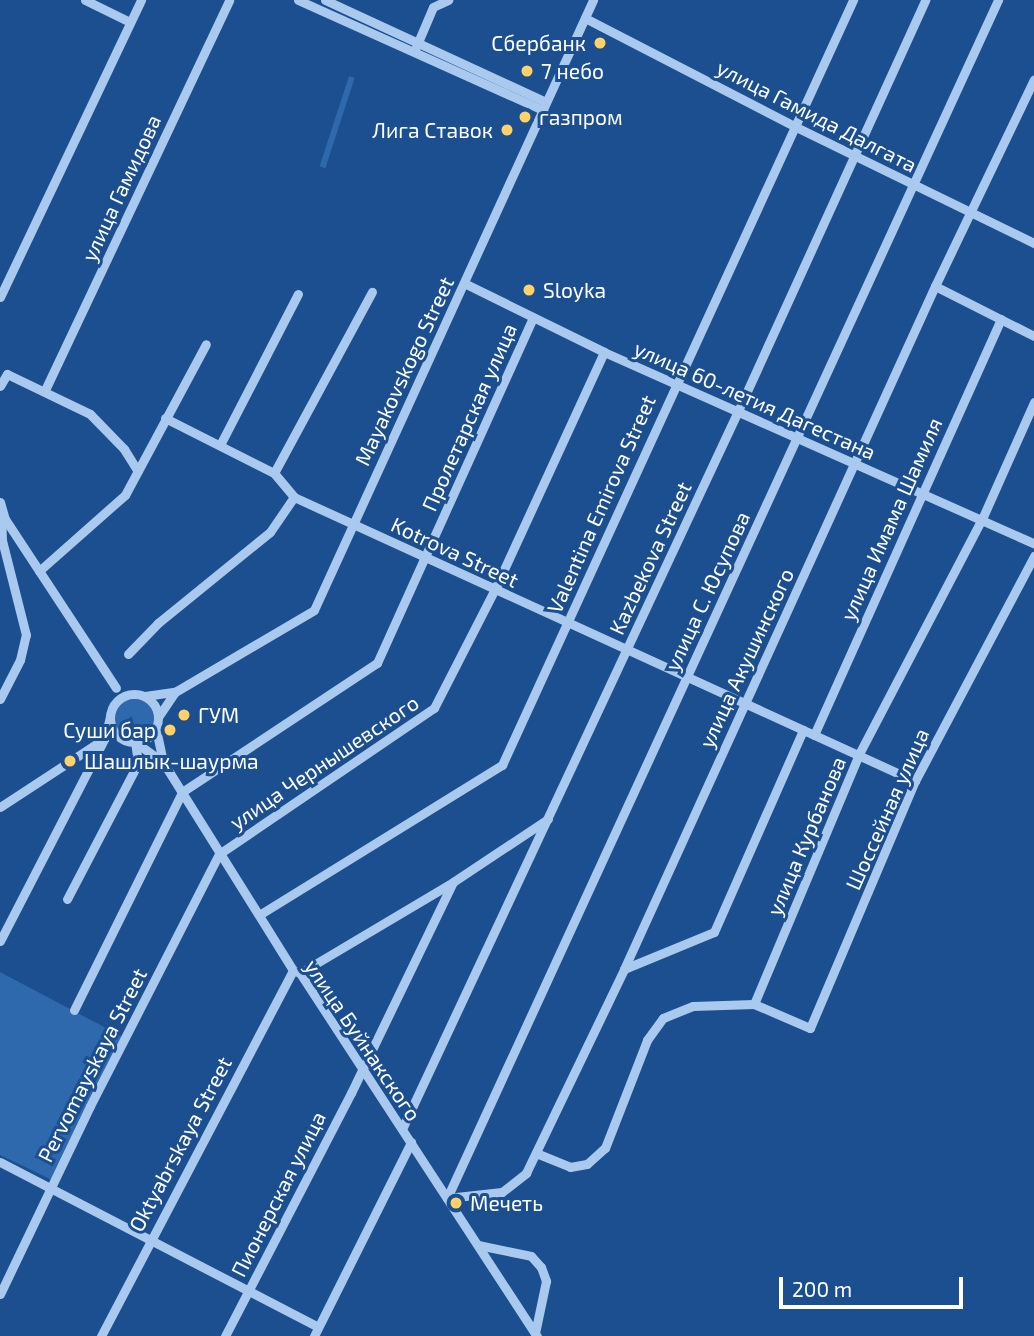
<!DOCTYPE html>
<html>
<head>
<meta charset="utf-8">
<style>
  body { margin:0 }
  #map { position:relative; width:1034px; height:1336px; overflow:hidden; background:#1b4f8f; font-family:"Exo 2",sans-serif }
  div>[style] { position:absolute }
  .green>* { inset:0; background:#2e69ad; transform-origin:0 0 }
  .round { border-radius:50% }
  .minor>* { height:9px; margin:-4.5px; padding:0 4.5px; transform-origin:4.5px; border-radius:4.5px; background:#a9c9ee }
  .minor>.ring { margin:-4.5px; padding:0; box-sizing:content-box; background:none; border:9px solid #a9c9ee; border-radius:50% }
  .dots>* { width:19px; height:19px; translate:-50% -50%; box-sizing:border-box; border:4px solid #1b4f8f; border-radius:50% }
  span { translate:-50% -50%; white-space:nowrap; text-align:center; line-height:1.15; -webkit-text-stroke:6px #1b4f8f; paint-order:stroke }
  .poi-label { font-size:21px; color:#fff }
  .right { translate:-100% -50%; text-align:right }
  .left { translate:0 -50%; text-align:left }
  .street-label { font-size:21px; color:#fff }
  .scale { position:absolute; left:779px; top:1277px; width:184px; height:32px; box-sizing:border-box; border:4px solid #fff; border-top:0; padding-left:9px; font-size:21px; line-height:24px; white-space:nowrap; color:#fff; -webkit-text-stroke:5px #1b4f8f; paint-order:stroke }
</style>
</head>
<body>
<div id="map">
  <div class="green">
    <div style="left:349px;top:76px;width:6px;height:95px;rotate:18deg"></div>
    <div class="round" style="left:114px;top:699px;width:40px;height:40px"></div>
    <div style="clip-path:polygon(0 972px,125px 1038px,54px 1181px,0 1155px)"></div>
  </div>
  <div class="minor">
    <div style="left:85px;top:0;width:50px;rotate:26.1deg"></div>
    <div style="left:298px;top:0;width:269px;rotate:24.2deg"></div>
    <div style="left:325px;top:0;width:243px;rotate:24.8deg"></div>
    <div style="left:585px;top:18px;width:237px;rotate:27.3deg"></div>
    <div style="left:796px;top:127px;width:265px;rotate:26deg"></div>
    <div style="left:416px;top:47px;width:43px;rotate:-67deg"></div>
    <div style="left:433px;top:7px;width:17px;rotate:-25deg"></div>
    <div style="left:464px;top:283px;width:156px;rotate:26.2deg"></div>
    <div style="left:604px;top:352px;width:471px;rotate:24deg"></div>
    <div style="left:935px;top:286px;width:111px;rotate:26.8deg"></div>
    <div style="left:0;top:297px;width:329px;rotate:-64.6deg"></div>
    <div style="left:0;top:386px;width:14px;rotate:-60deg"></div>
    <div style="left:7px;top:374px;width:92px;rotate:25.7deg"></div>
    <div style="left:90px;top:414px;width:49px;rotate:45.8deg"></div>
    <div style="left:124px;top:449px;width:26px;rotate:58deg"></div>
    <div style="left:45px;top:390px;width:431px;rotate:-64.7deg"></div>
    <div style="left:165px;top:418px;width:122px;rotate:26.8deg"></div>
    <div style="left:274px;top:473px;width:31px;rotate:50deg"></div>
    <div style="left:294px;top:497px;width:683px;rotate:24.58deg"></div>
    <div style="left:220px;top:445px;width:170px;rotate:-62.7deg"></div>
    <div style="left:274px;top:473px;width:206px;rotate:-61.6deg"></div>
    <div style="left:0;top:502px;width:18px;rotate:74deg"></div>
    <div style="left:5px;top:519px;width:202px;rotate:56.7deg"></div>
    <div style="left:39px;top:571px;width:115px;rotate:-41.5deg"></div>
    <div style="left:125px;top:495px;width:171px;rotate:-61.8deg"></div>
    <div style="left:128px;top:654px;width:43px;rotate:-45.9deg"></div>
    <div style="left:158px;top:623px;width:144px;rotate:-39.1deg"></div>
    <div style="left:270px;top:532px;width:42px;rotate:-55.6deg"></div>
    <div style="left:175px;top:692px;width:161px;rotate:-30.5deg"></div>
    <div style="left:314px;top:610px;width:671px;rotate:-65.42deg"></div>
    <div class="ring" style="left:110px;top:694px;width:39px;height:39px"></div>
    <div style="left:145px;top:696px;width:30px;rotate:-8deg"></div>
    <div style="left:175px;top:692px;width:29px;rotate:124deg"></div>
    <div style="left:0;top:699px;width:44px;rotate:-62.9deg"></div>
    <div style="left:20px;top:660px;width:26px;rotate:-77deg"></div>
    <div style="left:26px;top:635px;width:98px;rotate:-104.2deg"></div>
    <div style="left:2px;top:540px;width:28px;rotate:-92deg"></div>
    <div style="left:156px;top:729px;width:34px;rotate:78deg"></div>
    <div style="left:814px;top:735px;width:456px;rotate:-65.8deg"></div>
    <div style="left:135px;top:742px;width:34px;rotate:36deg"></div>
    <div style="left:163px;top:762px;width:245px;rotate:58deg"></div>
    <div style="left:293px;top:970px;width:8px;rotate:23deg"></div>
    <div style="left:300px;top:973px;width:434px;rotate:56.9deg"></div>
    <div style="left:0;top:807px;width:124px;rotate:-33.2deg"></div>
    <div style="left:67px;top:899px;width:153px;rotate:-62.4deg"></div>
    <div style="left:138px;top:763px;width:21px;rotate:-98deg"></div>
    <div style="left:259px;top:915px;width:286px;rotate:-31.7deg"></div>
    <div style="left:502px;top:765px;width:842px;rotate:-65.35deg"></div>
    <div style="left:0;top:941px;width:229px;rotate:-62.7deg"></div>
    <div style="left:105px;top:738px;width:23px;rotate:-77deg"></div>
    <div style="left:624px;top:969px;width:97px;rotate:-22.3deg"></div>
    <div style="left:714px;top:932px;width:221px;rotate:-66.2deg"></div>
    <div style="left:300px;top:973px;width:178px;rotate:-30.7deg"></div>
    <div style="left:453px;top:882px;width:114px;rotate:-33.6deg"></div>
    <div style="left:754px;top:1004px;width:61px;rotate:23.2deg"></div>
    <div style="left:810px;top:1028px;width:268px;rotate:-67deg"></div>
    <div style="left:915px;top:781px;width:255px;rotate:-62.1deg"></div>
    <div style="left:74px;top:1010px;width:243px;rotate:-63.6deg"></div>
    <div style="left:182px;top:792px;width:234px;rotate:-33.5deg"></div>
    <div style="left:377px;top:663px;width:379px;rotate:-65.7deg"></div>
    <div style="left:402px;top:1129px;width:793px;rotate:-64.92deg"></div>
    <div style="left:738px;top:411px;width:452px;rotate:-65.5deg"></div>
    <div style="left:536px;top:1153px;width:37px;rotate:22deg"></div>
    <div style="left:570px;top:1167px;width:17px;rotate:-10deg"></div>
    <div style="left:587px;top:1164px;width:24px;rotate:-42deg"></div>
    <div style="left:605px;top:1148px;width:116px;rotate:-68.7deg"></div>
    <div style="left:647px;top:1040px;width:27px;rotate:-54deg"></div>
    <div style="left:663px;top:1018px;width:32px;rotate:-22deg"></div>
    <div style="left:693px;top:1006px;width:61px;rotate:-1.9deg"></div>
    <div style="left:754px;top:1004px;width:271px;rotate:-67.2deg"></div>
    <div style="left:859px;top:754px;width:265px;rotate:-62.4deg"></div>
    <div style="left:982px;top:519px;width:128px;rotate:-66deg"></div>
    <div style="left:0;top:1162px;width:358px;rotate:27.4deg"></div>
    <div style="left:447px;top:1198px;width:1319px;rotate:-65.3deg"></div>
    <div style="left:447px;top:1198px;width:55px;rotate:-6.2deg"></div>
    <div style="left:502px;top:1192px;width:31px;rotate:-38deg"></div>
    <div style="left:526px;top:1173px;width:226px;rotate:-64.3deg"></div>
    <div style="left:624px;top:969px;width:750px;rotate:-65.52deg"></div>
    <div style="left:935px;top:286px;width:229px;rotate:-64.4deg"></div>
    <div style="left:478px;top:1245px;width:54px;rotate:11.7deg"></div>
    <div style="left:531px;top:1256px;width:15px;rotate:48deg"></div>
    <div style="left:541px;top:1267px;width:15px;rotate:70deg"></div>
    <div style="left:546px;top:1281px;width:53px;rotate:101.9deg"></div>
    <div style="left:0;top:1294px;width:208px;rotate:-64.4deg"></div>
    <div style="left:90px;top:1106px;width:283px;rotate:-62.9deg"></div>
    <div style="left:219px;top:854px;width:260px;rotate:-34.2deg"></div>
    <div style="left:434px;top:708px;width:134px;rotate:-62.9deg"></div>
    <div style="left:495px;top:589px;width:261px;rotate:-65.3deg"></div>
    <div style="left:101px;top:1336px;width:413px;rotate:-62.3deg"></div>
    <div style="left:225px;top:1336px;width:274px;rotate:-62.6deg"></div>
    <div style="left:351px;top:1093px;width:234px;rotate:-64.2deg"></div>
    <div style="left:314px;top:1336px;width:217px;rotate:-63.4deg"></div>
  </div>
  <div class="dots">
    <div style="left:600px;top:43px;background:#ffd166"></div>
    <div style="left:527px;top:71px;background:#ffd166"></div>
    <div style="left:525px;top:117px;background:#ffd166"></div>
    <div style="left:507px;top:130px;background:#ffd166"></div>
    <div style="left:529px;top:290px;background:#ffd166"></div>
    <div style="left:184px;top:715px;background:#ffd166"></div>
    <div style="left:170px;top:730px;background:#ffd166"></div>
    <div style="left:70px;top:761px;background:#ffd166"></div>
    <div style="left:456px;top:1203px;background:#ffd166"></div>
  </div>
  <div class="poi-label">
    <span class="right" style="left:586px;top:43px">Сбербанк</span>
    <span class="left" style="left:541px;top:71px">7 небо</span>
    <span class="left" style="left:539px;top:117px">газпром</span>
    <span class="right" style="left:493px;top:130px">Лига Ставок</span>
    <span class="left" style="left:543px;top:290px">Sloyka</span>
    <span class="left" style="left:198px;top:715px">ГУМ</span>
    <span class="right" style="left:156px;top:730px">Суши бар</span>
    <span class="left" style="left:84px;top:761px">Шашлык-шаурма</span>
    <span class="left" style="left:470px;top:1203px">Мечеть</span>
  </div>
  <div class="street-label">
    <span style="left:817px;top:116px;rotate:27deg">улица Гамида Далгата</span>
    <span style="left:121px;top:188px;rotate:-65deg">улица Гамидова</span>
    <span style="left:404px;top:371px;rotate:-65deg">Mayakovskogo Street</span>
    <span style="left:755px;top:400px;rotate:24deg">улица 60-летия Дагестана</span>
    <span style="left:469px;top:417px;rotate:-66deg">Пролетарская улица</span>
    <span style="left:601px;top:504px;rotate:-66deg">Valentina Emirova Street</span>
    <span style="left:891px;top:519px;rotate:-66deg">улица Имама Шамиля</span>
    <span style="left:455px;top:552px;rotate:25deg">Kotrova Street</span>
    <span style="left:650px;top:558px;rotate:-65deg">Kazbekova Street</span>
    <span style="left:707px;top:591px;rotate:-65deg">улица С. Юсупова</span>
    <span style="left:746px;top:658px;rotate:-65deg">улица Акушинского</span>
    <span style="left:324px;top:762px;rotate:-34deg">улица Чернышевского</span>
    <span style="left:887px;top:809px;rotate:-66deg">Шоссейная улица</span>
    <span style="left:806px;top:836px;rotate:-67deg">улица Курбанова</span>
    <span style="left:363px;top:1040px;rotate:56deg">улица Буйнакского</span>
    <span style="left:92px;top:1065px;rotate:-63deg">Pervomayskaya Street</span>
    <span style="left:180px;top:1144px;rotate:-62deg">Oktyabrskaya Street</span>
    <span style="left:278px;top:1194px;rotate:-63deg">Пионерская улица</span>
  </div>
  <div class="scale">200 m</div>
</div>
</body>
</html>
